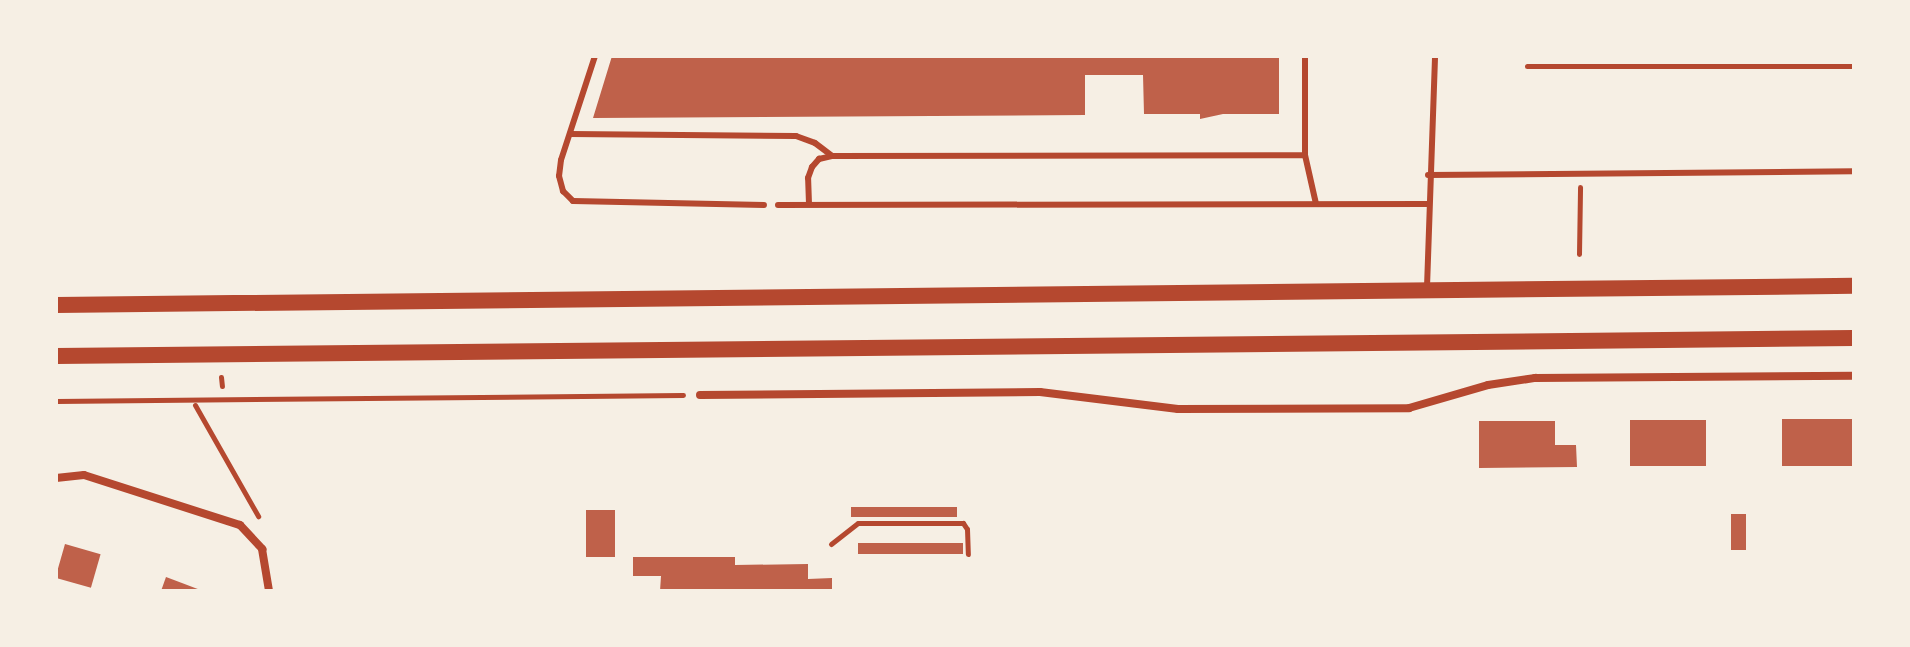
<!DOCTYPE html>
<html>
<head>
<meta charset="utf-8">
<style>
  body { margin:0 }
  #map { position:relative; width:1910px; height:647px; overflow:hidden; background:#f6efe4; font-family:"Nunito Sans",sans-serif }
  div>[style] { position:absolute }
  .building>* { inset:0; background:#bf614a; transform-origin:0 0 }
  .path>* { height:5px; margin:-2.5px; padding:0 2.5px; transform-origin:2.5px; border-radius:2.5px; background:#b5482f }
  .service>* { height:6px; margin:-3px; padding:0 3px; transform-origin:3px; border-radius:3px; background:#b5482f }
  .minor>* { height:8px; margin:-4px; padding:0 4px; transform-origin:4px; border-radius:4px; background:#b5482f }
  .secondary>* { height:16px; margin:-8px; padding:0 8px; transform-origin:8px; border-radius:8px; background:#b5482f }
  span { translate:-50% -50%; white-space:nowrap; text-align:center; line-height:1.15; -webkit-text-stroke:6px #f6efe4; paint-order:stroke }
  .frame { position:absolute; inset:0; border:58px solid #f6efe4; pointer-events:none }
</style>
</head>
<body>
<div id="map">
  <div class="building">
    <div style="clip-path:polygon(612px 56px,1279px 56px,1279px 114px,1223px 114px,1200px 119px,1200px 114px,1144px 114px,1143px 75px,1085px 75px,1085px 115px,593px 118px)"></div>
    <div style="left:1854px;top:419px;width:47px;height:72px;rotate:90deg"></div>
    <div style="left:1706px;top:420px;width:46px;height:76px;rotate:90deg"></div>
    <div style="clip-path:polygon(1479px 421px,1555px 421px,1555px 445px,1576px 445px,1577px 467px,1479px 468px)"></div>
    <div style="left:851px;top:507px;width:106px;height:10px"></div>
    <div style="left:586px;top:510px;width:29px;height:47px"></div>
    <div style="left:1731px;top:514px;width:15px;height:36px"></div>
    <div style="left:858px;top:543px;width:105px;height:11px"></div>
    <div style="left:65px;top:544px;width:37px;height:35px;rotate:16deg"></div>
    <div style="clip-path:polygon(633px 557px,735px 557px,735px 565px,808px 564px,808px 579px,832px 578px,832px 591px,660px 591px,661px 576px,633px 576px)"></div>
    <div style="clip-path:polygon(166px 577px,174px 580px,203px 591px,161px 591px)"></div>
  </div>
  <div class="path">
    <div style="left:1527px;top:66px;width:327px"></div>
    <div style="left:1579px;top:254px;width:67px;rotate:-89.1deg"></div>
    <div style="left:221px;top:377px;width:9px;rotate:84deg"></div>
    <div style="left:56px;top:401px;width:627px;rotate:-0.55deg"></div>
    <div style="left:195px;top:405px;width:128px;rotate:60.4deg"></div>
    <div style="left:831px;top:544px;width:34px;rotate:-38deg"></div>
    <div style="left:858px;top:523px;width:105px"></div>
    <div style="left:963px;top:523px;width:7px;rotate:56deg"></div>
    <div style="left:967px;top:529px;width:25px;rotate:88deg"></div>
  </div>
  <div class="service">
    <div style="left:595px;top:56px;width:109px;rotate:108.1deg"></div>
    <div style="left:561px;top:160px;width:16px;rotate:97deg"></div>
    <div style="left:559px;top:176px;width:16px;rotate:75deg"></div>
    <div style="left:563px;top:191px;width:14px;rotate:45deg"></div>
    <div style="left:573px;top:201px;width:191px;rotate:1.2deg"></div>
    <div style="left:1305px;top:56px;width:99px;rotate:90deg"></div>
    <div style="left:1305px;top:155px;width:50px;rotate:77.3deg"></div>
    <div style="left:570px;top:134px;width:226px;rotate:0.5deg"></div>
    <div style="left:796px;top:136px;width:20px;rotate:20deg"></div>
    <div style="left:815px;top:143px;width:21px;rotate:37deg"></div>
    <div style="left:1428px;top:175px;width:426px;rotate:-0.5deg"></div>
    <div style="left:809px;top:204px;width:26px;rotate:-92deg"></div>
    <div style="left:808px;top:178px;width:12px;rotate:-70deg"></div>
    <div style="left:812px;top:167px;width:11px;rotate:-49deg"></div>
    <div style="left:819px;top:159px;width:13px;rotate:-13deg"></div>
    <div style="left:832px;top:156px;width:473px;rotate:-0.1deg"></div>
    <div style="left:778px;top:205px;width:649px;rotate:-0.09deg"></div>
    <div style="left:1427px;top:287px;width:231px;rotate:-88deg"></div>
  </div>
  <div class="minor">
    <div style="left:700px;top:395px;width:340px;rotate:-0.5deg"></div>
    <div style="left:1040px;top:392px;width:139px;rotate:7deg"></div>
    <div style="left:1178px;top:409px;width:231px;rotate:-0.2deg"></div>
    <div style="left:1409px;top:408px;width:82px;rotate:-16.2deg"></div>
    <div style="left:1488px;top:385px;width:48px;rotate:-8.5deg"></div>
    <div style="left:1535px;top:378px;width:319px;rotate:-0.4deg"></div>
    <div style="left:56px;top:478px;width:28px;rotate:-6deg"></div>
    <div style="left:84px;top:475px;width:164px;rotate:17.8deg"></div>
    <div style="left:240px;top:525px;width:33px;rotate:47deg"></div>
    <div style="left:262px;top:549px;width:43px;rotate:80.5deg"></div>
  </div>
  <div class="secondary">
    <div style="left:56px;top:305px;width:1798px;rotate:-0.61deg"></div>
    <div style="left:56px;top:356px;width:1798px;rotate:-0.57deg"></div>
  </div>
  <div class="frame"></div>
</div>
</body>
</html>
